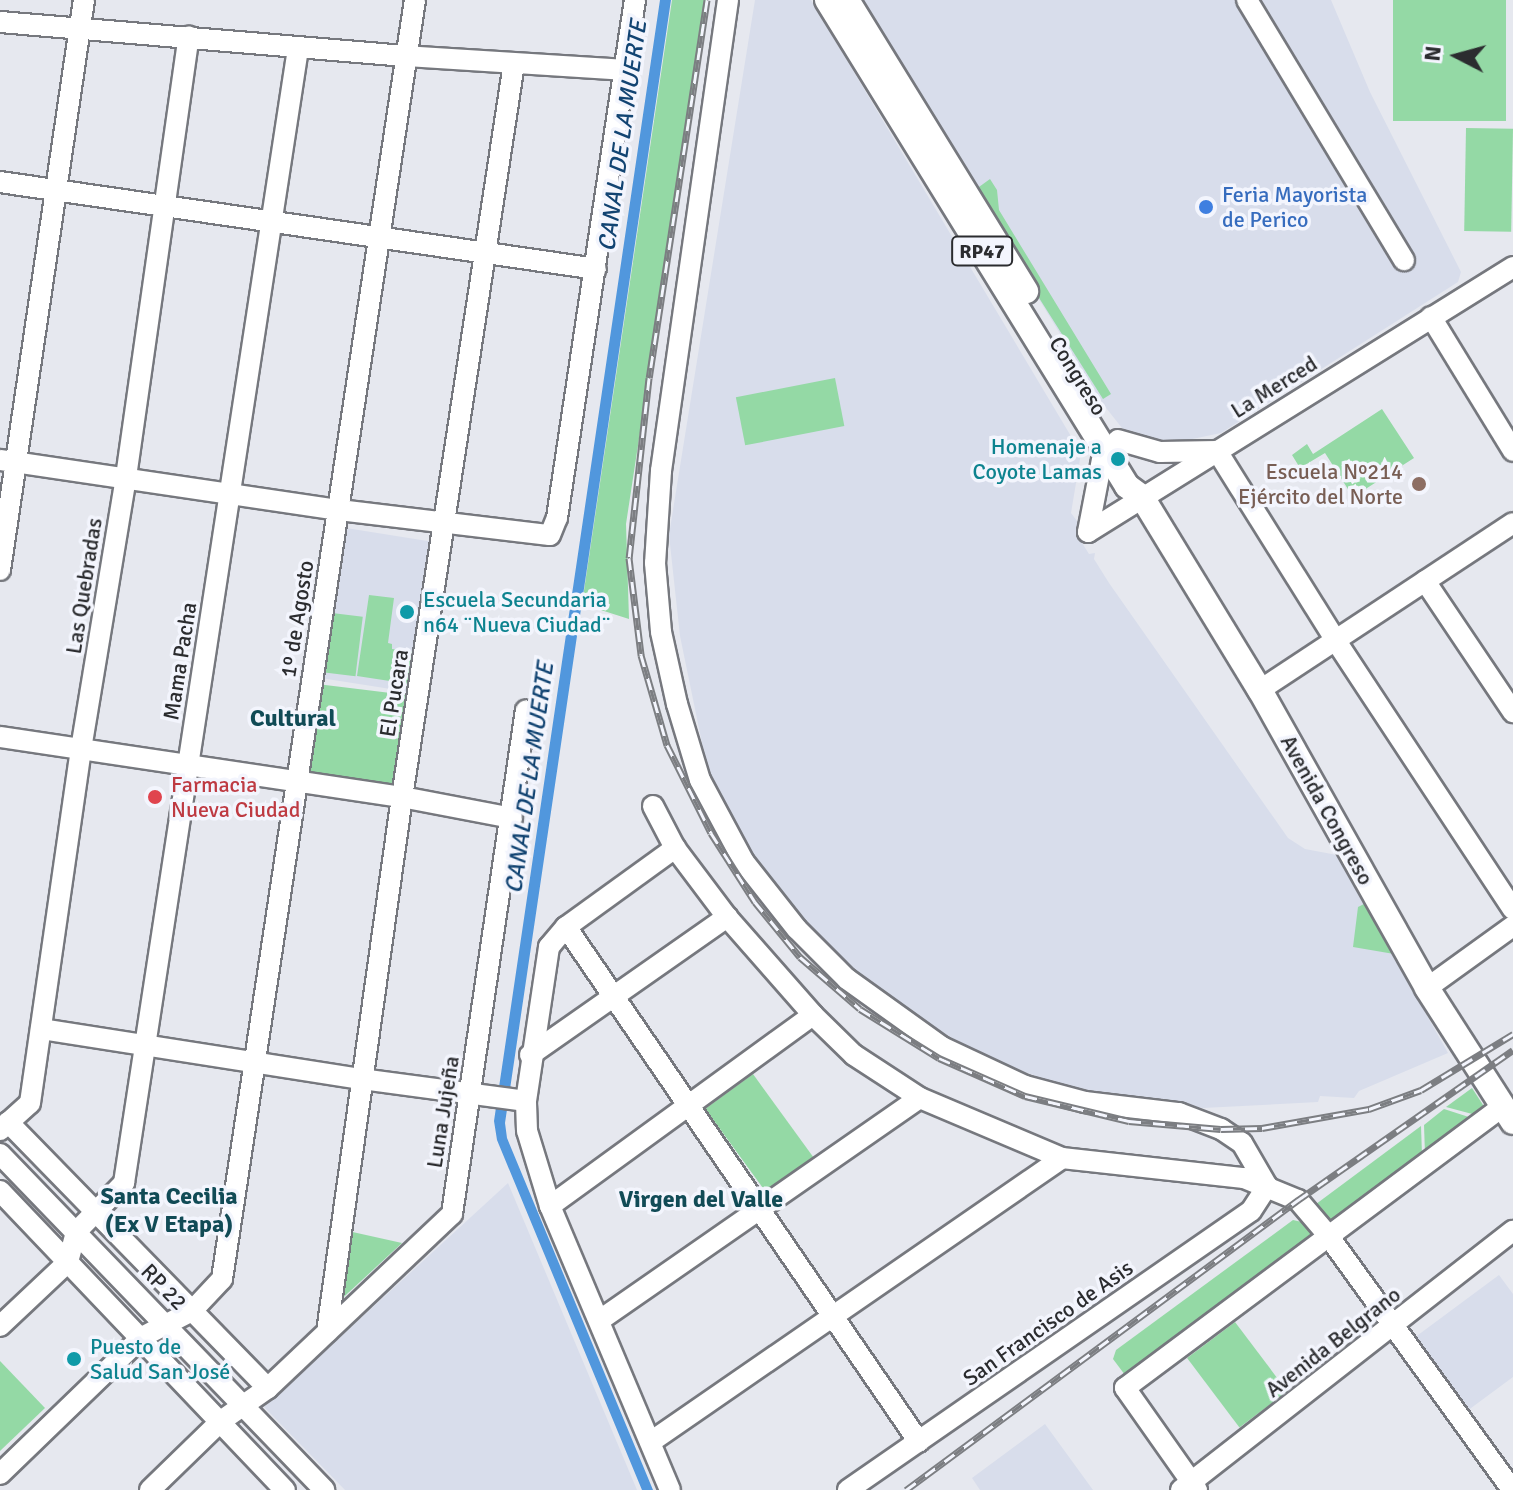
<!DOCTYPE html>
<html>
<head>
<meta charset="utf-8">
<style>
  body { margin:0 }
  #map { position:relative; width:1513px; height:1490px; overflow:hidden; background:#e6e8ef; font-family:Signika,sans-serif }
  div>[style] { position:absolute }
  .built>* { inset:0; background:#d8ddeb; transform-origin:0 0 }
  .green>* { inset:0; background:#94d9a5; transform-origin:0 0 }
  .water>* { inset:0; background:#5197dd }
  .roads { filter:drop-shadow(2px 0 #76787e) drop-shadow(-2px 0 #76787e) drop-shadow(0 2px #76787e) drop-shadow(0 -2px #76787e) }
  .minor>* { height:20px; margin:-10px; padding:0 10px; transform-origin:10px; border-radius:10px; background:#fff }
  .major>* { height:24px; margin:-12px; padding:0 12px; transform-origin:12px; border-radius:12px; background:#fff }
  .rail>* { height:7px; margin-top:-3.5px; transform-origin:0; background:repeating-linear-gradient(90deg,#f3f5fd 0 12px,#7c7e82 0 24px); box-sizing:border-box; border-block:2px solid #7c7e82 }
  .dots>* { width:22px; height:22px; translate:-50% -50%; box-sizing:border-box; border:4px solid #f3f5fd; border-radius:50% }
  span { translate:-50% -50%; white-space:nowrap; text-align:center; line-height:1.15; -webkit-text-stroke:7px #f3f5fd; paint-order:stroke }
  .shield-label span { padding:2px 6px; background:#f3f5fd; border:2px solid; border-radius:6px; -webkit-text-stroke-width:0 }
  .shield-label { font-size:20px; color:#2b2c2f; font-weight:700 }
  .shop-label { font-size:22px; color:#366cbe }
  .left { translate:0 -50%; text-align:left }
  .street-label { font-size:22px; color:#2b2c2f }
  .culture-label { font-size:22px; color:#0d838f }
  .right { translate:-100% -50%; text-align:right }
  .education-label { font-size:22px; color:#785e54 }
  .health-label { font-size:22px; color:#be3a42 }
  .water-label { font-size:24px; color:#124472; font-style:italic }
  .neighbourhood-label { font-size:24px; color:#114b56; font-weight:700 }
  .north { position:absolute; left:1417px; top:16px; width:80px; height:80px; -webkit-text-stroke:6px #f3f5fd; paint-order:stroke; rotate:276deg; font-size:22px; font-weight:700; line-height:32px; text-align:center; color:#2b2c2f }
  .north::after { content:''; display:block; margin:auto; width:28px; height:36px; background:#2b2c2f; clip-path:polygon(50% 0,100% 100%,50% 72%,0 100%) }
</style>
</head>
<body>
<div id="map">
  <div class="built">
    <div style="clip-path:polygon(755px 0,811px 0,1081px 453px,1071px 513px,1080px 525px,1077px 535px,1089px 554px,1095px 553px,1094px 559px,1109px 583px,1288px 838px,1305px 849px,1337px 855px,1448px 1053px,1359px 1091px,1354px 1098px,1320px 1096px,1318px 1102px,1203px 1108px,1078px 1091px,994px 1061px,913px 1016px,860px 977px,812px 932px,758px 865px,709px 777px,680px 636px,669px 535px)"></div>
    <div style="clip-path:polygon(856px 0,1331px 0,1370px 92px,1461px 272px,1458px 282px,1221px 433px,1178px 442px,1138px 437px,1122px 428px,1103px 404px)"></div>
    <div style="left:346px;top:528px;width:92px;height:152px;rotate:9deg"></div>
    <div style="clip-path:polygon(508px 1183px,637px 1490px,345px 1490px,264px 1407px)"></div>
    <div style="clip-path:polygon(1499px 1275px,1513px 1294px,1513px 1377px,1467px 1411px,1414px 1338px)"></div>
    <div style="clip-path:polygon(1045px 1424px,1093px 1490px,980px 1490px,972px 1478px)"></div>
  </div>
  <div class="green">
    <div style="clip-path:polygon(672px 0,706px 0,626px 524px,629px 619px,582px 604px)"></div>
    <div style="left:1393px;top:0;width:113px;height:121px"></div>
    <div style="left:1466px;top:128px;width:47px;height:103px;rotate:1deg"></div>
    <div style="clip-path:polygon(990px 179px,997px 190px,999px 210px,1111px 394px,1103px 399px,972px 192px)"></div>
    <div style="left:835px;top:378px;width:49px;height:101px;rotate:79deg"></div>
    <div style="clip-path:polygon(1382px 409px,1414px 458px,1353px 497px,1325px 453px,1300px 468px,1292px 455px,1307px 444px,1313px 454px)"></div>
    <div style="clip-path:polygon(369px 595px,394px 598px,388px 643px,392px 644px,392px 649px,421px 653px,416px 685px,357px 676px)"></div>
    <div style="left:332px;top:613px;width:31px;height:60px;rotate:7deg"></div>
    <div style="left:317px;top:684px;width:101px;height:95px;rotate:7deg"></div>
    <div style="clip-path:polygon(1366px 903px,1394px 954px,1353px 947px,1358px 907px)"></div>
    <div style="left:753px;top:1074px;width:104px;height:59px;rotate:54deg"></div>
    <div style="clip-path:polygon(1472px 1088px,1485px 1108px,1476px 1115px,1446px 1107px)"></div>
    <div style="clip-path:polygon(1444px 1109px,1475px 1119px,1425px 1154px,1424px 1125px)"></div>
    <div style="clip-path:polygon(1421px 1126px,1422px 1155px,1327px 1223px,1308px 1210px)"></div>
    <div style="clip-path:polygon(1293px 1220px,1306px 1223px,1314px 1232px,1125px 1375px,1113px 1359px,1116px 1350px)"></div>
    <div style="clip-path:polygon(348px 1231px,402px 1243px,334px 1306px)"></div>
    <div style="left:1235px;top:1322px;width:87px;height:60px;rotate:53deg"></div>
    <div style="clip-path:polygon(0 1361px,45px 1408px,0 1451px)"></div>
  </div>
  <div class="water">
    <div style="clip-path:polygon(660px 0,671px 0,505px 1123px,507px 1138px,653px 1490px,642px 1490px,497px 1140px,494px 1121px)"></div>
  </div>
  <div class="roads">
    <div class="minor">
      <div style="left:728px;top:0;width:476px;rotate:98.1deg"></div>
      <div style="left:661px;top:471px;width:92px;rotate:93.7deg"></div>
      <div style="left:655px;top:563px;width:69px;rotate:85deg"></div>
      <div style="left:661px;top:632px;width:74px;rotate:77.5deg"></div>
      <div style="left:677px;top:704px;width:79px;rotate:73.2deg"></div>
      <div style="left:700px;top:780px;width:93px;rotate:61.8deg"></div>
      <div style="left:744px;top:862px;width:85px;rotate:51.7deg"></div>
      <div style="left:797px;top:929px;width:71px;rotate:45deg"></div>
      <div style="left:847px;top:979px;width:117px;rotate:35.6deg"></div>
      <div style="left:942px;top:1047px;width:92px;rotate:25.2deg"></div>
      <div style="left:1025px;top:1086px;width:62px;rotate:14.9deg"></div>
      <div style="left:1085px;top:1102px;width:95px;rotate:6.7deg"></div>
      <div style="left:1179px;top:1113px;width:45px;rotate:20.9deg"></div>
      <div style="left:1221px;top:1129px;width:25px;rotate:34deg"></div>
      <div style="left:1242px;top:1143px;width:50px;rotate:59.8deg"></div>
      <div style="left:1247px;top:0;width:304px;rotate:58.9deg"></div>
      <div style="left:0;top:22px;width:406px;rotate:4.8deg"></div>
      <div style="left:405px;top:56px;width:220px;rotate:3.6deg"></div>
      <div style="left:0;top:182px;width:602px;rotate:8.3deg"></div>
      <div style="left:1431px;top:317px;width:157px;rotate:58.5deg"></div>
      <div style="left:1118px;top:440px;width:44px;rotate:15.9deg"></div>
      <div style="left:1160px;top:452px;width:57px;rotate:-1deg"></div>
      <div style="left:1217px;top:451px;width:224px;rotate:57.9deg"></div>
      <div style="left:1336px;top:641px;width:321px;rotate:56.6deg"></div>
      <div style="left:0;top:460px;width:343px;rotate:8.4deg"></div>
      <div style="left:339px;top:510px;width:212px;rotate:6.8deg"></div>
      <div style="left:550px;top:535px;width:18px;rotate:-68deg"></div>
      <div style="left:557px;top:518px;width:524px;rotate:-81.44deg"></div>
      <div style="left:1088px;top:532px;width:501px;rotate:-31.94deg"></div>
      <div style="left:1088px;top:532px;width:85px;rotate:-79.1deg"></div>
      <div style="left:0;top:570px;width:576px;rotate:-81.62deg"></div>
      <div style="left:1425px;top:581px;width:158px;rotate:56.1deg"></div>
      <div style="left:1260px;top:690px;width:303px;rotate:-33.4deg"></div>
      <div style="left:0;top:737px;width:406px;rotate:8.5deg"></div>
      <div style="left:402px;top:797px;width:112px;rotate:10.8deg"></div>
      <div style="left:653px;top:806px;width:47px;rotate:62.4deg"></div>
      <div style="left:675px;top:848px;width:86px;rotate:53deg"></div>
      <div style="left:727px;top:917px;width:130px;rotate:48.7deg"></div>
      <div style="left:813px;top:1015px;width:57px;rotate:44.3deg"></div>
      <div style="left:854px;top:1055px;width:79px;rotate:33.1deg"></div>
      <div style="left:920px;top:1098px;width:154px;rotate:22.9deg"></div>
      <div style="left:1062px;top:1158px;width:183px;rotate:6.3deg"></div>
      <div style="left:1244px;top:1178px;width:58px;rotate:22.2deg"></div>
      <div style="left:1298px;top:1200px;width:45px;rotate:49.5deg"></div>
      <div style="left:1327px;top:1234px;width:316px;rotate:54.1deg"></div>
      <div style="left:566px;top:927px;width:624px;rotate:55.57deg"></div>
      <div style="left:1427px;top:988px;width:106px;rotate:-35.8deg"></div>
      <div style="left:41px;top:1029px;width:324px;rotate:8.9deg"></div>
      <div style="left:361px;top:1079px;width:166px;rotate:7.6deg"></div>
      <div style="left:530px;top:1055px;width:241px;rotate:-35deg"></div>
      <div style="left:8px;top:1122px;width:372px;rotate:45.7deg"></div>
      <div style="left:0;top:1130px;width:40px;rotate:-42deg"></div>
      <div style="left:30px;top:1103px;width:358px;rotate:-81.8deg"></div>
      <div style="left:81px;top:749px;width:276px;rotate:-80.6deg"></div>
      <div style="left:126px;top:477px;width:445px;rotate:-81.9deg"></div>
      <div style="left:0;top:1154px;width:467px;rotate:46deg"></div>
      <div style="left:0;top:1191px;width:413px;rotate:46.4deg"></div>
      <div style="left:550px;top:1206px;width:325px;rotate:-36deg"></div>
      <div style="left:600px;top:1320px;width:389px;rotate:-34.8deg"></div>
      <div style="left:0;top:1326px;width:93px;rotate:-43.3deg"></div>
      <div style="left:68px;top:1262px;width:31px;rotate:-75deg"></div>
      <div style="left:76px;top:1232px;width:69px;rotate:-45.6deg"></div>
      <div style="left:124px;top:1183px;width:1148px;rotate:-81.28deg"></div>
      <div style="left:327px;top:1332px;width:540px;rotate:-82.02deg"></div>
      <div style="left:402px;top:797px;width:742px;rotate:-81.32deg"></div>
      <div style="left:652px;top:1441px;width:498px;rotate:-34.6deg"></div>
      <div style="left:0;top:1474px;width:197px;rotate:-44deg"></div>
      <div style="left:142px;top:1337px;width:56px;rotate:-27.5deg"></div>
      <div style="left:192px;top:1311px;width:44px;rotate:-46.8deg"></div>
      <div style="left:222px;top:1279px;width:1293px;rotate:-81.42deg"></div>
      <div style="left:150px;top:1490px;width:99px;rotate:-44.2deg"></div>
      <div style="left:221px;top:1421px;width:57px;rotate:-35.1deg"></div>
      <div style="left:268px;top:1388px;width:253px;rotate:-43.4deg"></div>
      <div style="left:452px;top:1214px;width:509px;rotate:-81.65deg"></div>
      <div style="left:670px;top:1490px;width:308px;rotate:-112.9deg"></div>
      <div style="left:550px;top:1206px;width:78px;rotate:-107deg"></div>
      <div style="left:527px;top:1131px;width:30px;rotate:-92deg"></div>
      <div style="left:526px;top:1101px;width:156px;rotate:-81.5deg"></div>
      <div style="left:549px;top:947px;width:26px;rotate:-50deg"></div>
      <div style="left:566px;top:927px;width:135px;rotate:-35.9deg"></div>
      <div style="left:848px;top:1490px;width:490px;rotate:-34.7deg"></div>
      <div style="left:1251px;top:1211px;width:30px;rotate:-57deg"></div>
      <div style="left:1181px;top:1490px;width:421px;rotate:-38deg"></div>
      <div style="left:1197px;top:1490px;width:125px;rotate:-125.2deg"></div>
      <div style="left:1125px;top:1388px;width:470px;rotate:-36.7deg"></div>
    </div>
    <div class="major">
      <div style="left:827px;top:0;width:571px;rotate:58.31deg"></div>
      <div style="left:1127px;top:486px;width:19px;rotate:36deg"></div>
      <div style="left:1142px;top:497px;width:226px;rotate:58.6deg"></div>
      <div style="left:1260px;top:690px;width:342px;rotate:60.7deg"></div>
      <div style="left:1427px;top:988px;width:159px;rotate:57.3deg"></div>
      <div style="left:847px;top:0;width:342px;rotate:58.4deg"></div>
    </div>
  </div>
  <div class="rail">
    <div style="left:707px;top:0;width:382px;rotate:98.7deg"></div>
    <div style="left:649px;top:378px;width:181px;rotate:96.3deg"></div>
    <div style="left:629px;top:558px;width:98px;rotate:82.9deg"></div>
    <div style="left:641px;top:655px;width:94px;rotate:73.9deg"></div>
    <div style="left:667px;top:745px;width:98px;rotate:63.4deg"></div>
    <div style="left:711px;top:833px;width:82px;rotate:57.5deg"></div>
    <div style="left:755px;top:902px;width:71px;rotate:50.7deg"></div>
    <div style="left:800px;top:957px;width:79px;rotate:40.9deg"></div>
    <div style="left:860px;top:1009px;width:93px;rotate:31.8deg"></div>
    <div style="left:939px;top:1058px;width:94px;rotate:23.8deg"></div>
    <div style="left:1025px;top:1096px;width:107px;rotate:13.5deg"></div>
    <div style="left:1129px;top:1121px;width:92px;rotate:5deg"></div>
    <div style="left:1221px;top:1129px;width:41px;rotate:-1.4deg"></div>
    <div style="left:1262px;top:1128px;width:109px;rotate:-10.1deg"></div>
    <div style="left:1369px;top:1109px;width:55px;rotate:-20.1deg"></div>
    <div style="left:1421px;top:1090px;width:108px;rotate:-31.3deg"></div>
    <div style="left:906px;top:1490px;width:488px;rotate:-36.5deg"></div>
    <div style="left:1298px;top:1200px;width:262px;rotate:-34.9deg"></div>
  </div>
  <div class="dots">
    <div style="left:1206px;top:207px;background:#3f7fe0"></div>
    <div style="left:1118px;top:459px;background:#0f9aa8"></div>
    <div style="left:1419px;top:484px;background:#8d6e63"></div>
    <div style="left:407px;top:612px;background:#0f9aa8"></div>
    <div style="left:155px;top:797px;background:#e0444e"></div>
    <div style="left:74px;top:1359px;background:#0f9aa8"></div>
  </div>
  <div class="shield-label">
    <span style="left:982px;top:251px">RP47</span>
  </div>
  <div class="shop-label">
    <span class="left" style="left:1222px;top:207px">Feria Mayorista<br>de Perico</span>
  </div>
  <div class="street-label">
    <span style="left:1078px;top:376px;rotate:58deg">Congreso</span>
    <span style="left:1274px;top:387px;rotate:-32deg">La Merced</span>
    <span style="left:84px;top:586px;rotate:-81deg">Las Quebradas</span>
    <span style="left:297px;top:619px;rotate:-81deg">1º de Agosto</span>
    <span style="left:180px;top:661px;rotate:-81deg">Mama Pacha</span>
    <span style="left:394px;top:693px;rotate:-81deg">El Pucara</span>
    <span style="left:1327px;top:810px;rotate:61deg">Avenida Congreso</span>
    <span style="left:443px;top:1112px;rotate:-81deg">Luna Jujeña</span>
    <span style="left:164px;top:1287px;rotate:46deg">RP 22</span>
    <span style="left:1048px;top:1323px;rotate:-35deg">San Francisco de Asis</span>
    <span style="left:1333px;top:1342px;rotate:-38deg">Avenida Belgrano</span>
  </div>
  <div class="culture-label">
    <span class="right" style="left:1102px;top:459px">Homenaje a<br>Coyote Lamas</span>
    <span class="left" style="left:423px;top:612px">Escuela Secundaria<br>n64 ¨Nueva Ciudad¨</span>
    <span class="left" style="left:90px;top:1359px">Puesto de<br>Salud San José</span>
  </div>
  <div class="education-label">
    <span class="right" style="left:1403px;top:484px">Escuela Nº214<br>Ejército del Norte</span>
  </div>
  <div class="health-label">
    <span class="left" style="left:171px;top:797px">Farmacia<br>Nueva Ciudad</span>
  </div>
  <div class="water-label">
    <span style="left:623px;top:136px;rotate:-82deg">CANAL DE LA MUERTE</span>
    <span style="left:530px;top:778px;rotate:-82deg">CANAL DE LA MUERTE</span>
  </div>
  <div class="neighbourhood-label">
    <span style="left:293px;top:719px">Cultural</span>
    <span style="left:169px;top:1211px">Santa Cecilia<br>(Ex V Etapa)</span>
    <span style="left:701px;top:1200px">Virgen del Valle</span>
  </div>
  <div class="north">N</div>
</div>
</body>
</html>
